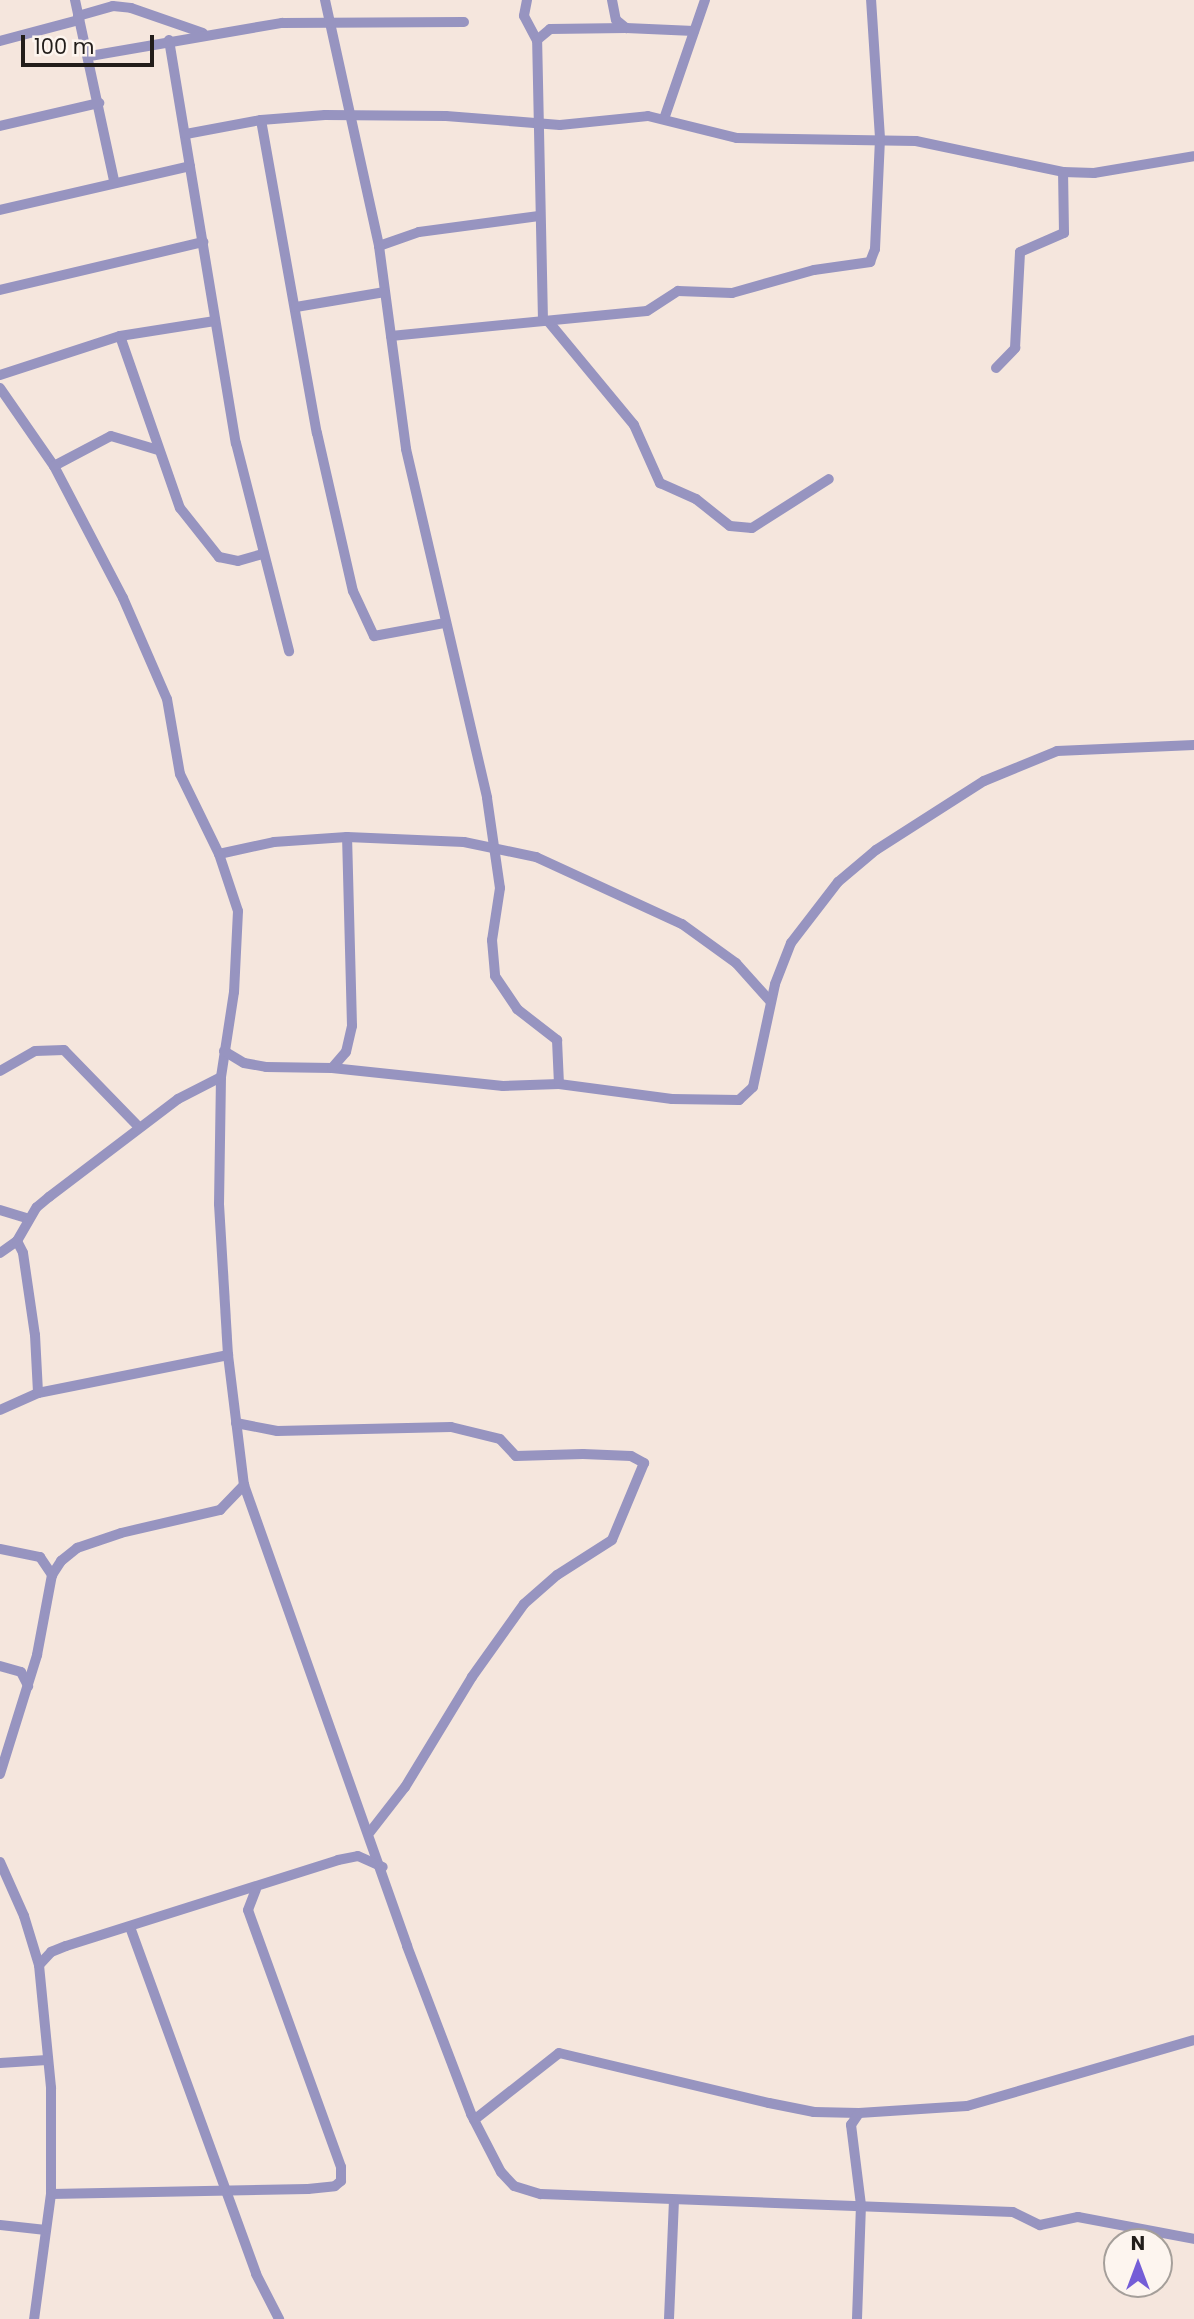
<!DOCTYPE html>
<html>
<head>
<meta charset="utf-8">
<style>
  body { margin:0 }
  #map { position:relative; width:1194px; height:2319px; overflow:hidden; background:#f5e6dd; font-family:Poppins,sans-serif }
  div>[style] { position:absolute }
  .street>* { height:10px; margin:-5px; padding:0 5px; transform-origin:5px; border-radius:5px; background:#9794c0 }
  span { translate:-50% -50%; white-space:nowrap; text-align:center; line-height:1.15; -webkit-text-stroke:7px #fdf5ef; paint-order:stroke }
  .north { position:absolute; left:1103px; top:2228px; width:70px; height:70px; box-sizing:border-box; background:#fdf5ef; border:2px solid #a59f9a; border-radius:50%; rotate:0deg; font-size:19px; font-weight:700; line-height:28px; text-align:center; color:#221d1a }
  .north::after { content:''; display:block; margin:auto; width:24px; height:32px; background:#745dd7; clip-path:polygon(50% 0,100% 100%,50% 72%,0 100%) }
  .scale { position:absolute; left:21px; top:35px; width:133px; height:32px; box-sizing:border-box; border:4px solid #221d1a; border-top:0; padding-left:9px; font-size:21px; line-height:24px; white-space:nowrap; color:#221d1a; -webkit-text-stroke:5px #fdf5ef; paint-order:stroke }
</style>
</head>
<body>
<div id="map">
  <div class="street">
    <div style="left:75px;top:0;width:184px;rotate:77.8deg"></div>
    <div style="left:325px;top:0;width:252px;rotate:77.6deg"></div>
    <div style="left:379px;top:246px;width:205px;rotate:82.4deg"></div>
    <div style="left:406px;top:449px;width:358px;rotate:76.9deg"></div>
    <div style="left:487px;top:798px;width:91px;rotate:81.8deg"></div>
    <div style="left:500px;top:888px;width:53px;rotate:98.7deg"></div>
    <div style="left:492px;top:940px;width:36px;rotate:85deg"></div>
    <div style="left:495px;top:976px;width:40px;rotate:56deg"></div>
    <div style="left:517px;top:1009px;width:51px;rotate:37.8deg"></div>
    <div style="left:557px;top:1040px;width:44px;rotate:87.4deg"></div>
    <div style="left:527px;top:0;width:16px;rotate:101deg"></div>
    <div style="left:524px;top:16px;width:27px;rotate:62deg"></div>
    <div style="left:612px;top:0;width:20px;rotate:79deg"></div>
    <div style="left:616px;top:20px;width:13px;rotate:39deg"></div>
    <div style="left:626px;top:28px;width:68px;rotate:2.5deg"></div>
    <div style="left:78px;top:16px;width:36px;rotate:-16deg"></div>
    <div style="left:113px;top:6px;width:18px;rotate:6deg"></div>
    <div style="left:131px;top:8px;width:76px;rotate:19.1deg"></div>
    <div style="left:169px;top:40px;width:409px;rotate:80.6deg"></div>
    <div style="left:236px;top:443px;width:215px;rotate:75.7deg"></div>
    <div style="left:0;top:41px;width:82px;rotate:-14.9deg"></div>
    <div style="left:90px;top:56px;width:195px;rotate:-9.8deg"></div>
    <div style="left:282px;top:23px;width:182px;rotate:-0.3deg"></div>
    <div style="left:664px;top:119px;width:126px;rotate:-71deg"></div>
    <div style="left:261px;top:120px;width:318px;rotate:79.9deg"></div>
    <div style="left:317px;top:433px;width:162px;rotate:77.2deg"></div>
    <div style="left:353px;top:591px;width:50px;rotate:65deg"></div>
    <div style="left:374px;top:636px;width:71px;rotate:-10.5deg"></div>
    <div style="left:0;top:126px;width:102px;rotate:-13.1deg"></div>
    <div style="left:186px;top:134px;width:76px;rotate:-10.6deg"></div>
    <div style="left:261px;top:120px;width:64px;rotate:-4.5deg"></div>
    <div style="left:325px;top:115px;width:121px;rotate:0.5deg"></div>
    <div style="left:446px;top:116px;width:114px;rotate:4.5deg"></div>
    <div style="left:560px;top:125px;width:88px;rotate:-5.8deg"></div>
    <div style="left:648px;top:116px;width:92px;rotate:13.9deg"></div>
    <div style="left:737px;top:138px;width:179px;rotate:1deg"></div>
    <div style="left:916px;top:141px;width:150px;rotate:11.9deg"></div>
    <div style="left:1063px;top:172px;width:31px;rotate:2deg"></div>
    <div style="left:1094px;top:173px;width:101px;rotate:-9.6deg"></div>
    <div style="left:0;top:210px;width:195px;rotate:-13deg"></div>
    <div style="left:379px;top:246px;width:42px;rotate:-19.3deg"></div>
    <div style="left:419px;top:232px;width:121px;rotate:-7.6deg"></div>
    <div style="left:0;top:290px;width:209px;rotate:-13.3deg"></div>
    <div style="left:296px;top:307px;width:90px;rotate:-9.6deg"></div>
    <div style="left:543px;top:321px;width:281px;rotate:-91.2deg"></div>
    <div style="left:537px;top:40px;width:17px;rotate:-40deg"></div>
    <div style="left:550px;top:29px;width:76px;rotate:-0.8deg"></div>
    <div style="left:548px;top:321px;width:135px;rotate:50.4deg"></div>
    <div style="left:634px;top:425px;width:64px;rotate:65.9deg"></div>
    <div style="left:660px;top:483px;width:39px;rotate:24deg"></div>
    <div style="left:696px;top:499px;width:43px;rotate:38.5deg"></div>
    <div style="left:730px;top:526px;width:22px;rotate:5deg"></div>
    <div style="left:752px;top:528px;width:91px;rotate:-32.5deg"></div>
    <div style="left:120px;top:336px;width:182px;rotate:70.8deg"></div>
    <div style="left:180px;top:508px;width:63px;rotate:51.5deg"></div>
    <div style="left:219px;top:557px;width:19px;rotate:12deg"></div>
    <div style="left:238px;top:561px;width:26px;rotate:-16deg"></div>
    <div style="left:391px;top:336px;width:257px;rotate:-5.6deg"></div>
    <div style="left:647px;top:311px;width:37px;rotate:-33deg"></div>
    <div style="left:678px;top:291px;width:54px;rotate:2.1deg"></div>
    <div style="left:732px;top:293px;width:85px;rotate:-15.7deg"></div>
    <div style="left:814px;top:270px;width:57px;rotate:-8.1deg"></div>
    <div style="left:870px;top:262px;width:14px;rotate:-69deg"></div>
    <div style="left:875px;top:249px;width:111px;rotate:-87.4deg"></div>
    <div style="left:880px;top:138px;width:138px;rotate:-93.7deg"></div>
    <div style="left:996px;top:368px;width:28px;rotate:-46deg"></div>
    <div style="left:1015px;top:348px;width:96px;rotate:-87deg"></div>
    <div style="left:1020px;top:252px;width:48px;rotate:-23.4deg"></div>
    <div style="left:1064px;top:233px;width:61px;rotate:-90.9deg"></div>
    <div style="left:0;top:375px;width:126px;rotate:-18deg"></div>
    <div style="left:120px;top:336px;width:96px;rotate:-9deg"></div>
    <div style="left:0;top:388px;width:95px;rotate:55.3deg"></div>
    <div style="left:54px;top:466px;width:149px;rotate:62.4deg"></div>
    <div style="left:123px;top:598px;width:110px;rotate:66.5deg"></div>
    <div style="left:167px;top:699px;width:76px;rotate:80.2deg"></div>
    <div style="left:180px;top:774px;width:89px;rotate:64deg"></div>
    <div style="left:219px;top:854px;width:60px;rotate:71.6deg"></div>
    <div style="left:238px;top:911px;width:81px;rotate:92.8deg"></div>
    <div style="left:234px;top:992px;width:86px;rotate:98.7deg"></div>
    <div style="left:221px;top:1077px;width:127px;rotate:90.9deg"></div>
    <div style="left:219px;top:1204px;width:151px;rotate:86.6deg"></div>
    <div style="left:228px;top:1355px;width:131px;rotate:83deg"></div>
    <div style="left:244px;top:1485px;width:489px;rotate:70.5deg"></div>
    <div style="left:407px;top:1946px;width:180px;rotate:69.1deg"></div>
    <div style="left:471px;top:2114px;width:65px;rotate:62.7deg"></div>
    <div style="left:501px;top:2172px;width:19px;rotate:47deg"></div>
    <div style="left:514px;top:2186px;width:28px;rotate:17deg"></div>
    <div style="left:541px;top:2194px;width:472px;rotate:2.2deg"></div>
    <div style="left:1013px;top:2212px;width:30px;rotate:26deg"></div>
    <div style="left:1040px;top:2225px;width:39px;rotate:-12deg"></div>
    <div style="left:1078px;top:2217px;width:118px;rotate:10.7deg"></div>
    <div style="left:54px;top:466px;width:64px;rotate:-27.8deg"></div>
    <div style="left:111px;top:436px;width:49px;rotate:16.6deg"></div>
    <div style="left:219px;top:854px;width:56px;rotate:-12.3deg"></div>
    <div style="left:274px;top:842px;width:73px;rotate:-3.9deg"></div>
    <div style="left:347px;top:837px;width:117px;rotate:2.4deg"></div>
    <div style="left:464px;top:842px;width:74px;rotate:11.8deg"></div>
    <div style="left:536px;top:857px;width:161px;rotate:24.7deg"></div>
    <div style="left:682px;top:924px;width:67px;rotate:35.8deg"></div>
    <div style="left:736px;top:963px;width:52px;rotate:48.1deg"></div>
    <div style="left:224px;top:1051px;width:23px;rotate:31deg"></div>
    <div style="left:244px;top:1063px;width:22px;rotate:10deg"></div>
    <div style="left:266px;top:1067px;width:66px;rotate:0.9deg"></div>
    <div style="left:332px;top:1068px;width:172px;rotate:6deg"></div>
    <div style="left:503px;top:1086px;width:56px;rotate:-2deg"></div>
    <div style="left:559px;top:1084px;width:114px;rotate:7.6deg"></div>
    <div style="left:672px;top:1099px;width:67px;rotate:0.9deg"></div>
    <div style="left:739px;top:1100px;width:19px;rotate:-43deg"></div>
    <div style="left:753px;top:1087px;width:105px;rotate:-77.9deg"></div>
    <div style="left:775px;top:984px;width:44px;rotate:-68.7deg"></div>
    <div style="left:791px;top:943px;width:77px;rotate:-52.4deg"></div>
    <div style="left:838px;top:882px;width:50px;rotate:-40.1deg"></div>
    <div style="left:876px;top:850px;width:128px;rotate:-32.6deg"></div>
    <div style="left:984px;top:781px;width:79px;rotate:-22.3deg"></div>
    <div style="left:1057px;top:751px;width:137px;rotate:-2.5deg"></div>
    <div style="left:332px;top:1068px;width:21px;rotate:-49deg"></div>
    <div style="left:346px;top:1052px;width:27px;rotate:-77deg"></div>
    <div style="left:352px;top:1026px;width:189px;rotate:-91.5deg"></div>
    <div style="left:0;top:1071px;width:40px;rotate:-29.7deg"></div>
    <div style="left:35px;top:1051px;width:29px;rotate:-2deg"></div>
    <div style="left:64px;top:1050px;width:107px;rotate:45.8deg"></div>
    <div style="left:0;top:1210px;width:30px;rotate:17deg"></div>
    <div style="left:17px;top:1241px;width:13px;rotate:63deg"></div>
    <div style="left:23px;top:1253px;width:83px;rotate:81.7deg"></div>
    <div style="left:35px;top:1335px;width:58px;rotate:87deg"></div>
    <div style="left:0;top:1253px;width:21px;rotate:-35deg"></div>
    <div style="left:17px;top:1241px;width:39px;rotate:-60deg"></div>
    <div style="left:37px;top:1207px;width:16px;rotate:-40deg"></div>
    <div style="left:49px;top:1197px;width:162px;rotate:-37.2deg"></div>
    <div style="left:178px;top:1099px;width:48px;rotate:-27.1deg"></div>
    <div style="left:0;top:1410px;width:42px;rotate:-24.1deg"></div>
    <div style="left:38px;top:1393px;width:194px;rotate:-11.3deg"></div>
    <div style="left:236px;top:1423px;width:42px;rotate:11deg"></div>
    <div style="left:277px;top:1431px;width:174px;rotate:-1.3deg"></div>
    <div style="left:451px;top:1427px;width:50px;rotate:13.8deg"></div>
    <div style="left:500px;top:1439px;width:23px;rotate:47deg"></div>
    <div style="left:516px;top:1456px;width:67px;rotate:-1.7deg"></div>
    <div style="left:583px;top:1454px;width:48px;rotate:2.4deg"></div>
    <div style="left:631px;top:1456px;width:15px;rotate:28deg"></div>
    <div style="left:644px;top:1463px;width:83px;rotate:112.6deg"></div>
    <div style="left:612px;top:1540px;width:65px;rotate:147.5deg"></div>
    <div style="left:557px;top:1575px;width:44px;rotate:138.7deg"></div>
    <div style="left:524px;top:1604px;width:90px;rotate:125.5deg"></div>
    <div style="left:472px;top:1677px;width:129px;rotate:121.3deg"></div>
    <div style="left:405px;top:1787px;width:57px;rotate:127.9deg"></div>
    <div style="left:0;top:1549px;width:41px;rotate:11.3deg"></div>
    <div style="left:40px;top:1557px;width:22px;rotate:56deg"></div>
    <div style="left:0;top:1666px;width:22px;rotate:16deg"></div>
    <div style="left:21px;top:1672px;width:16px;rotate:63deg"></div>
    <div style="left:0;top:1774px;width:125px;rotate:-72.7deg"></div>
    <div style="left:37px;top:1655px;width:81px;rotate:-79.4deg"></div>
    <div style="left:52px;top:1575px;width:17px;rotate:-57deg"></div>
    <div style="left:61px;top:1561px;width:21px;rotate:-39deg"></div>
    <div style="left:77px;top:1548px;width:46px;rotate:-18.8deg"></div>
    <div style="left:121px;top:1533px;width:102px;rotate:-13.1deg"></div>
    <div style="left:220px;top:1510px;width:35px;rotate:-46deg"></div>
    <div style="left:0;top:1862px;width:59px;rotate:66deg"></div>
    <div style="left:24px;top:1916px;width:51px;rotate:73deg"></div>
    <div style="left:39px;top:1965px;width:124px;rotate:84.4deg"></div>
    <div style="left:51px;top:2088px;width:106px;rotate:90deg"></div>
    <div style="left:51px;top:2194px;width:126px;rotate:97.7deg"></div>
    <div style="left:130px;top:1927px;width:369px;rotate:70deg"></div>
    <div style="left:256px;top:2274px;width:51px;rotate:62.9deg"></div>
    <div style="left:39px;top:1965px;width:18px;rotate:-47deg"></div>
    <div style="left:51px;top:1952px;width:16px;rotate:-22deg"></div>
    <div style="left:66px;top:1946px;width:285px;rotate:-17.5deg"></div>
    <div style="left:338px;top:1860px;width:20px;rotate:-11deg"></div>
    <div style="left:358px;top:1856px;width:27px;rotate:24deg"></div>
    <div style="left:0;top:2063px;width:47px;rotate:-3.7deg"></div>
    <div style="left:474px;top:2120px;width:108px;rotate:-38.2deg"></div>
    <div style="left:559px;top:2053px;width:216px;rotate:13.4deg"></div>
    <div style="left:769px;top:2103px;width:46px;rotate:11.3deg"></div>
    <div style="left:814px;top:2112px;width:45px;rotate:1.3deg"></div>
    <div style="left:859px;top:2113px;width:108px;rotate:-3.7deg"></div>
    <div style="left:967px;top:2106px;width:236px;rotate:-16.2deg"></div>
    <div style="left:51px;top:2194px;width:257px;rotate:-1.1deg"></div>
    <div style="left:308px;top:2189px;width:27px;rotate:-6deg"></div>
    <div style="left:335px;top:2186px;width:8px;rotate:-40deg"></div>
    <div style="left:341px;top:2181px;width:14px;rotate:-90deg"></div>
    <div style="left:341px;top:2167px;width:273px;rotate:-109.9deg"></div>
    <div style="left:248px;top:1910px;width:22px;rotate:-69deg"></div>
    <div style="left:0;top:2225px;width:46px;rotate:6.2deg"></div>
    <div style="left:669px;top:2319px;width:118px;rotate:-87.6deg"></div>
    <div style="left:857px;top:2319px;width:114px;rotate:-88deg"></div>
    <div style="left:861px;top:2205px;width:81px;rotate:-97.1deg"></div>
    <div style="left:851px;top:2125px;width:14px;rotate:-56deg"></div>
  </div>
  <div class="north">N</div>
  <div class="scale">100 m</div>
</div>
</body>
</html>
